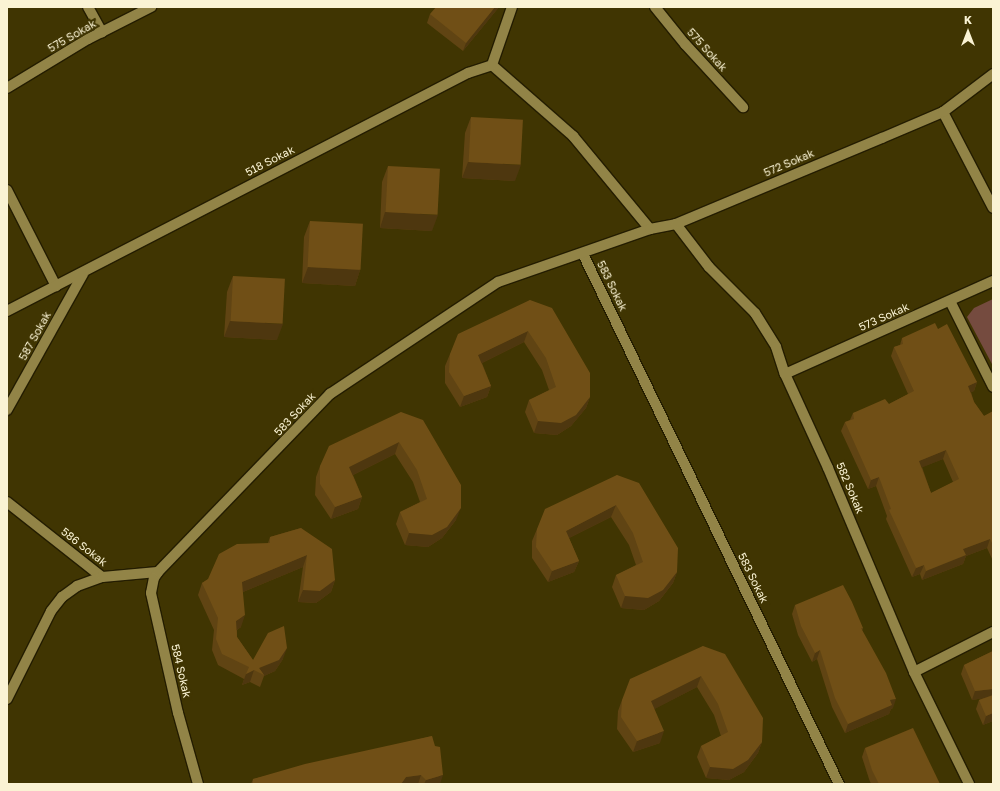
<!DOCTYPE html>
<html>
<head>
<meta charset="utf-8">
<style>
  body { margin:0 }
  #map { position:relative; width:1000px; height:791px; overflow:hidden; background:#403502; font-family:"Golos Text",sans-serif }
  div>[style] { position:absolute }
  .green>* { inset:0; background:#754b3f }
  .roads { filter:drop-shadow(1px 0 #241d00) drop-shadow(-1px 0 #241d00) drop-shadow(0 1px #241d00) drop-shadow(0 -1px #241d00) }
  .minor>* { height:10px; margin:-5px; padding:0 5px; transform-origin:5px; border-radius:5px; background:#928447 }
  .wall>* { inset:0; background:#604413 }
  .shaded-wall>* { inset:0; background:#4e370f }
  .building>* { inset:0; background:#704f16; transform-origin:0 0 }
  span { translate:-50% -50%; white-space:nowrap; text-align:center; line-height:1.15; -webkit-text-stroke:4px #403502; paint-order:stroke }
  .street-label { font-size:11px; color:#faf3d4 }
  .frame { position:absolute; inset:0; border:8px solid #faf3d4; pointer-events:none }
  .north { position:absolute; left:948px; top:12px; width:40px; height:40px; -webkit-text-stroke:3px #403502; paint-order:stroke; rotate:0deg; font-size:11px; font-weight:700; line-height:16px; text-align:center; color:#faf3d4 }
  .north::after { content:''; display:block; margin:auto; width:14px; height:18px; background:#faf3d4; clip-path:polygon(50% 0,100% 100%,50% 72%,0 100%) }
</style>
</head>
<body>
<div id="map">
  <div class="green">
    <div style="clip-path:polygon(993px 299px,993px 366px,967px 317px,974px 308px)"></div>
  </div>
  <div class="roads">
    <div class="minor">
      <div style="left:88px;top:7px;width:29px;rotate:61deg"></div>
      <div style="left:655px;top:7px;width:48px;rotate:51deg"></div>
      <div style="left:685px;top:44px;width:86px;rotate:47.4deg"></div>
      <div style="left:492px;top:65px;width:108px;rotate:41.2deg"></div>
      <div style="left:573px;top:136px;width:121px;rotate:50.4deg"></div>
      <div style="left:7px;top:88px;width:95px;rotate:-31.2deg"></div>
      <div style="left:88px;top:39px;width:71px;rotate:-26.9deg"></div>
      <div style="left:943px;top:112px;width:108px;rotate:62.5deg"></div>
      <div style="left:7px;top:190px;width:108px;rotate:63deg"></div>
      <div style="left:676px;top:224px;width:54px;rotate:52.5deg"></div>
      <div style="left:709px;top:267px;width:65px;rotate:45deg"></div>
      <div style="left:755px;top:313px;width:40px;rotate:58deg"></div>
      <div style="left:776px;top:347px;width:28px;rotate:72deg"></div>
      <div style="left:785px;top:374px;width:103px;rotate:65.4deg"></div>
      <div style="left:828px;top:468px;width:221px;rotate:67.1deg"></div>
      <div style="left:914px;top:672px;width:125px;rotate:63.8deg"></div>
      <div style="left:583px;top:254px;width:589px;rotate:64.22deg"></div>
      <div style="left:950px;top:301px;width:96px;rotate:63.4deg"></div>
      <div style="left:7px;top:311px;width:519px;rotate:-27.31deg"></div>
      <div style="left:468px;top:73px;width:25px;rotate:-18deg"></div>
      <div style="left:492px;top:65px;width:61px;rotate:-71deg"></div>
      <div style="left:785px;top:374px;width:228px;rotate:-24.1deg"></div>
      <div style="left:7px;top:410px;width:156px;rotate:-60.8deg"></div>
      <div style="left:7px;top:502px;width:121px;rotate:38.3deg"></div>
      <div style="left:914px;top:672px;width:89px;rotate:-26.9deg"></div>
      <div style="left:7px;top:699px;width:98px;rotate:-63.4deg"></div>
      <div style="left:51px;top:611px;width:18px;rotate:-52deg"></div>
      <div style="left:62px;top:597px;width:19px;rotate:-36deg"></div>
      <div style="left:77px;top:586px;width:27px;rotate:-20deg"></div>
      <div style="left:102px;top:577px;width:56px;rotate:-5.1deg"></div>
      <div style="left:198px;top:784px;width:74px;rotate:-105.7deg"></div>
      <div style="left:178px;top:713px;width:123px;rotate:-102.7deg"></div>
      <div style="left:151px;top:593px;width:15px;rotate:-79deg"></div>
      <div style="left:154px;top:578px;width:7px;rotate:-56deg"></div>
      <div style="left:158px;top:572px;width:248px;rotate:-46deg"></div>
      <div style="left:330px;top:394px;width:202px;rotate:-33.7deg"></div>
      <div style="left:498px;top:282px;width:161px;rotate:-19.2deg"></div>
      <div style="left:650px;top:229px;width:26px;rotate:-11deg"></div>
      <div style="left:676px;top:224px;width:223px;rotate:-22.7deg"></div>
      <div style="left:882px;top:138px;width:66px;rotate:-23.1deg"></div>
      <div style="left:943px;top:112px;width:63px;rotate:-37.2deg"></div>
    </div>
  </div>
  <div class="wall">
    <div style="clip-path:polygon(499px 7px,463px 51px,427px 23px,430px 14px)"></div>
    <div style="clip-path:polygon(471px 117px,515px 181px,462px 178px,465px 133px)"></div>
    <div style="clip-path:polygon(388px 166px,432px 231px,380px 228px,382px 182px)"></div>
    <div style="clip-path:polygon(310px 221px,360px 270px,355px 286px,302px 283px,304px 237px)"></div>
    <div style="clip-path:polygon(233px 276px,277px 340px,224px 337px,227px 292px)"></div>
    <div style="clip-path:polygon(530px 300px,590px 397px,586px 408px,571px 426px,557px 435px,534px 433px,525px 412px,529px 400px,549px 390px,542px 370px,524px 342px,482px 363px,491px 386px,487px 397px,460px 407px,445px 383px,445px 366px,450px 354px)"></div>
    <div style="clip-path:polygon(evenodd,902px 338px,977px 382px,974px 391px,971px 392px,974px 402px,984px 416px,993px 412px,993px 561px,987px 548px,966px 556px,963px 564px,922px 580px,920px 574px,912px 577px,886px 519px,887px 516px,876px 486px,868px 489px,841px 431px,845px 422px,850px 420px,853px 413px,889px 404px,908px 394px,891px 356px,894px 347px,900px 345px,902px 338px,943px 459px,953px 482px,931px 493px,922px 467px,943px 459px)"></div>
    <div style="clip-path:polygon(401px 412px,456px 520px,442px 538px,428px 547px,405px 545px,396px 524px,400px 512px,420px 502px,413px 482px,395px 454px,353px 475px,362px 497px,358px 509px,331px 519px,315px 495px,316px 477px,320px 466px)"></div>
    <div style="clip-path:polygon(617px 475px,677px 572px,673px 583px,659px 601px,644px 610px,621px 608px,612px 587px,616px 575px,636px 565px,629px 545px,611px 517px,569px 538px,579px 561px,574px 572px,548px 582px,532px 558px,532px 541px,537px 529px)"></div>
    <div style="clip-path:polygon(301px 528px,335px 580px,331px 592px,316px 603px,298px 602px,303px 567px,243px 592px,241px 627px,237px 630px,237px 637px,253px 660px,283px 659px,275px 671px,264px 676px,260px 687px,250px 682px,242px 685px,244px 679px,218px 665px,212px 650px,214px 630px,198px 595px,202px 583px,268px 543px,270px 537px)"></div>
    <div style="clip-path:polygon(795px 605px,863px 628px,862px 631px,893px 708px,891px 709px,889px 714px,845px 733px,832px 707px,817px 659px,812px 662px,798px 635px,792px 614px)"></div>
    <div style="clip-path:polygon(703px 646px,762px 742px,758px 753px,744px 772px,729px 780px,706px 778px,697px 757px,701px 746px,721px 736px,714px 715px,697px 687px,654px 709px,660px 743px,633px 752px,617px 729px,618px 711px,622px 700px)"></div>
    <div style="clip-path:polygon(993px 651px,993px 721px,983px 725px,976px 709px,979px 700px,984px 698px,972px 700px,961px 674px,964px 665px)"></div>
    <div style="clip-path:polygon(432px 736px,440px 784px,251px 784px,253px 779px)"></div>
    <div style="clip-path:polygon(865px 748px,940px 784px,871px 784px,869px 779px,862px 757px)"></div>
  </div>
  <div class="shaded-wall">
    <div style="clip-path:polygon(495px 7px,499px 7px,463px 51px,466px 43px)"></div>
    <div style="clip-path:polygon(468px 162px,521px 165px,515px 181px,462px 178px)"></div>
    <div style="clip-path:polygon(385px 212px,438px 215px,432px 231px,380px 228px)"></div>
    <div style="clip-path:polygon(308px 267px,360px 270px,355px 286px,302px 283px)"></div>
    <div style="clip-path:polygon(230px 321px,283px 324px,277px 340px,224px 337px)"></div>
    <div style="clip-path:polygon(528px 331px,524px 342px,474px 367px,478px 355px)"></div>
    <div style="clip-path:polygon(977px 382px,974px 391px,965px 395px,968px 386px)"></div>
    <div style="clip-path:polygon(491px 386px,487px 397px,460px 407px,464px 396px)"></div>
    <div style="clip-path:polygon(590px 397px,586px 408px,571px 426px,557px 435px,534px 433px,538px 421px)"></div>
    <div style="clip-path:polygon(399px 442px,395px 454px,345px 479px,349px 467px)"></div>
    <div style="clip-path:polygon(946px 450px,943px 459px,916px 470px,919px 461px)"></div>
    <div style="clip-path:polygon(879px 477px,876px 486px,868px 489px,871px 480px)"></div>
    <div style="clip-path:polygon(362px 497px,358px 509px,331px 519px,335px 507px)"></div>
    <div style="clip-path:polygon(616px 505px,611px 517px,561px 542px,566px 531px)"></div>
    <div style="clip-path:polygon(461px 508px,456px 520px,442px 538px,428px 547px,405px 545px,409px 533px)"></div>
    <div style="clip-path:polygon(990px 539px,987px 548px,966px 556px,963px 564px,922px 580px,926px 571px,963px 549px)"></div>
    <div style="clip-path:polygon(307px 555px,303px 567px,238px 594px,242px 582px)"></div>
    <div style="clip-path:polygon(579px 561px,574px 572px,548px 582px,552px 571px)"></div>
    <div style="clip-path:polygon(924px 565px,920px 574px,912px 577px,916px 568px)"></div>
    <div style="clip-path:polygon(677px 572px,673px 583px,659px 601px,644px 610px,621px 608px,625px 596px)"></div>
    <div style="clip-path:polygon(335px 580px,331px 592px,316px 603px,298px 602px,303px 590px)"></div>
    <div style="clip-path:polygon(245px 615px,241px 627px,232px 633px,236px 621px)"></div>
    <div style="clip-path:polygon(287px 648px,283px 659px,275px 671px,264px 676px,264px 675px,259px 668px)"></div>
    <div style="clip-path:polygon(820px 650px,817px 659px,812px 662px,815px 653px)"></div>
    <div style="clip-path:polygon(254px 670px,250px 682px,242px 685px,246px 674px)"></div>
    <div style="clip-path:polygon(701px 676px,697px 687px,647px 713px,651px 701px)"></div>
    <div style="clip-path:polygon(993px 689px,993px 697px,972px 700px,975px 691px)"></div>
    <div style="clip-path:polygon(896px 699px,893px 708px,891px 709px,889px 714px,845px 733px,848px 724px,890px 700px)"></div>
    <div style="clip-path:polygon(993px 713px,993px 721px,983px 725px,986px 716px)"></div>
    <div style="clip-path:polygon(664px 731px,660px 743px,633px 752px,637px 741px)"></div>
    <div style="clip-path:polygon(762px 742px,758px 753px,744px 772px,729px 780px,706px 778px,710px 767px)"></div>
    <div style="clip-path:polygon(421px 775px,418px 784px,401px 784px,406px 777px)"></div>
    <div style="clip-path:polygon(443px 775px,440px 784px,424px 784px,426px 780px)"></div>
  </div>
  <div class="building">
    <div style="clip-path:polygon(436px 7px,495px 7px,466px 43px,430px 14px)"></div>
    <div style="left:471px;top:117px;width:52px;height:45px;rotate:3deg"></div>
    <div style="left:388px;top:166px;width:52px;height:46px;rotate:3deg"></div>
    <div style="left:310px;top:221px;width:53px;height:46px;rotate:3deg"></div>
    <div style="left:233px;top:276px;width:52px;height:45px;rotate:3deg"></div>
    <div style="clip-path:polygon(530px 300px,552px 308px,590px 373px,590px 397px,576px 415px,561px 423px,538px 421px,529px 400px,556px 387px,546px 358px,528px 331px,478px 355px,491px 386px,464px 396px,449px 372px,450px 354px,458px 334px)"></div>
    <div style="clip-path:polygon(evenodd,935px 323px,938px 329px,947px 324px,977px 382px,968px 386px,974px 402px,984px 416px,993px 411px,993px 545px,990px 539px,963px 549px,966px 555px,926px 571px,924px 565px,916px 568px,889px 510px,891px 509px,879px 477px,871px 480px,845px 422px,854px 419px,853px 413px,885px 399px,889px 404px,914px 391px,894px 347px,903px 344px,902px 338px,935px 323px,946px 450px,959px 479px,931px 493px,919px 461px,946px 450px)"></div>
    <div style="clip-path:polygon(401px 412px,423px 420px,461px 485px,461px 508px,447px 527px,432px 535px,409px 533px,400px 512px,427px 499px,417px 470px,399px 442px,349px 467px,362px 497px,335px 507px,320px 484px,320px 466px,329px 446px)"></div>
    <div style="clip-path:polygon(617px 475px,639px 483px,678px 548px,677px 572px,663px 590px,648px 598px,625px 596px,616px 575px,643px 562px,633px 533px,616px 505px,566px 531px,579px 561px,552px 571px,536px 547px,537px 529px,545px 509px)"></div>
    <div style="clip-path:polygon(301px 528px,332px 549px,335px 580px,320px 591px,303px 590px,307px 555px,242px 582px,245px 615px,236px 621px,237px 637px,253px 660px,268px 633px,284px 626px,287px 648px,279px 660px,259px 668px,264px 675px,254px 670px,246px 674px,249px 667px,222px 654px,216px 639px,218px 618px,202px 583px,208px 579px,219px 554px,237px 544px,270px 543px,270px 537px)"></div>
    <div style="clip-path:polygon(843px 585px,852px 602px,863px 628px,861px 628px,886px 673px,896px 699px,890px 700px,892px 705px,848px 724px,835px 698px,820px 650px,815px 653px,801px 626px,795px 605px)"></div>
    <div style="clip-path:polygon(703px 646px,725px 654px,763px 718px,762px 742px,748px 760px,733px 769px,710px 767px,701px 746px,728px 732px,718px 704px,701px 676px,651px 701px,664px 731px,637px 741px,621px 717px,622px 700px,630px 679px)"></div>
    <div style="clip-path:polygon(993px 651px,993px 689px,975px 691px,964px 665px)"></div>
    <div style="clip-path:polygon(993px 695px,993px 713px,986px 716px,979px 700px)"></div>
    <div style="clip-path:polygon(913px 728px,940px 784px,879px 784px,872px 770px,865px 748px)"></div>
    <div style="clip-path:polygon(432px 736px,435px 746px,440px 747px,443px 775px,426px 780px,421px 775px,406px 777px,401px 784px,253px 784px,253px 779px,305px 764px)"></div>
  </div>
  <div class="street-label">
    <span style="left:72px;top:36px;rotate:-30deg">575 Sokak</span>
    <span style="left:707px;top:50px;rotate:48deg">575 Sokak</span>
    <span style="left:270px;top:161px;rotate:-27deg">518 Sokak</span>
    <span style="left:789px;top:163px;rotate:-23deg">572 Sokak</span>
    <span style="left:612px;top:286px;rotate:64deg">583 Sokak</span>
    <span style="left:884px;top:317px;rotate:-24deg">573 Sokak</span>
    <span style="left:35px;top:336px;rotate:-61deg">587 Sokak</span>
    <span style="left:295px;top:414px;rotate:-47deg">583 Sokak</span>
    <span style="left:850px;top:488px;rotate:67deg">582 Sokak</span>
    <span style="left:84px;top:547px;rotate:38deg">586 Sokak</span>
    <span style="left:753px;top:578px;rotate:64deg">583 Sokak</span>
    <span style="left:181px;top:671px;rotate:77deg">584 Sokak</span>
  </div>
  <div class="frame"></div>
  <div class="north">K</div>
</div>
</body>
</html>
